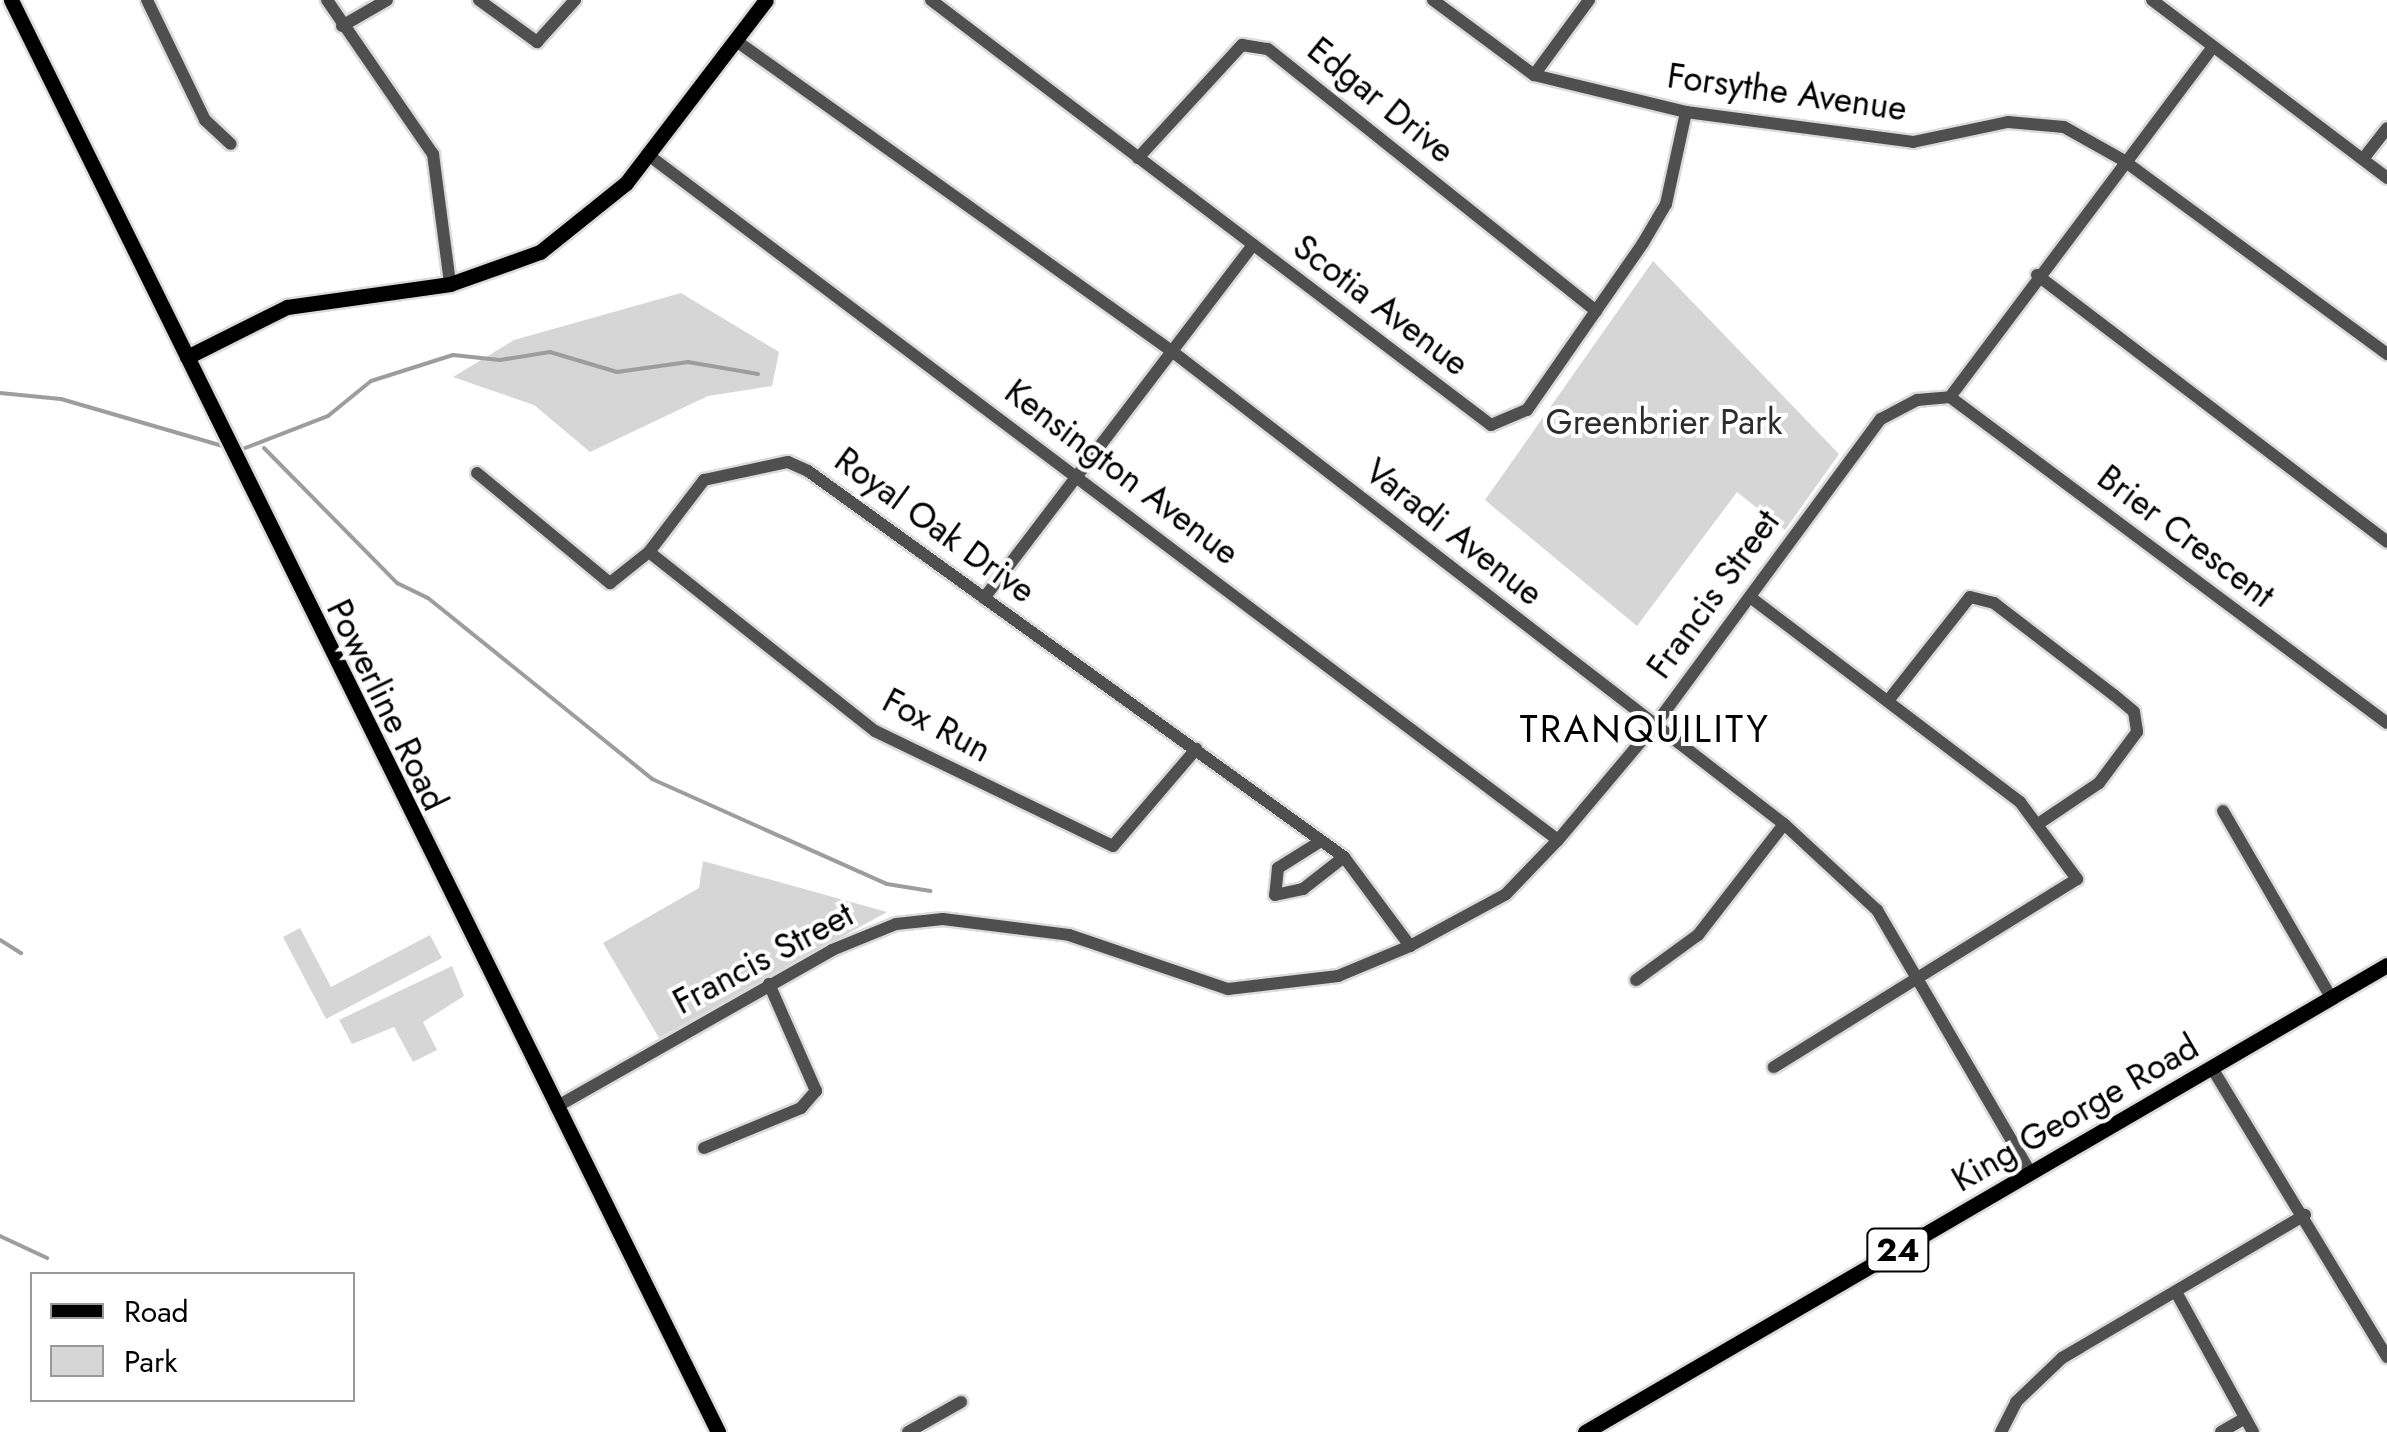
<!DOCTYPE html>
<html>
<head>
<meta charset="utf-8">
<style>
  body { margin:0 }
  #map { position:relative; width:2387px; height:1432px; overflow:hidden; background:#fff; font-family:Jost,sans-serif }
  div>[style] { position:absolute }
  .green>* { inset:0; background:#d6d6d6 }
  .stream>* { height:4px; margin:-2px; padding:0 2px; transform-origin:2px; border-radius:2px; background:#9d9d9d }
  .roads { filter:drop-shadow(2px 0 #dbdbdb) drop-shadow(-2px 0 #dbdbdb) drop-shadow(0 2px #dbdbdb) drop-shadow(0 -2px #dbdbdb) }
  .minor>* { height:12px; margin:-6px; padding:0 6px; transform-origin:6px; border-radius:6px; background:#4f4f4f }
  .major>* { height:15px; margin:-7.5px; padding:0 7.5px; transform-origin:7.5px; border-radius:7.5px; background:#000 }
  span { translate:-50% -50%; white-space:nowrap; text-align:center; line-height:1.15; -webkit-text-stroke:8px #fff; paint-order:stroke }
  .shield-label span { padding:2px 8px; background:#fff; border:2px solid; border-radius:8px; -webkit-text-stroke-width:0 }
  .shield-label { font-size:32px; color:#000; font-weight:700 }
  .street-label { font-size:35px; color:#000 }
  .park-label { font-size:35px; color:#2d2d2d }
  .neighbourhood-label { font-size:38px; color:#000; letter-spacing:2.5px }
  .legend { position:absolute; left:30px; top:1272px; width:325px; height:130px; box-sizing:border-box; background:#fff; border:2px solid #999; margin:0; padding:12px 18px; list-style:none; font-size:30px; color:#000 }
  .legend li { display:flex; align-items:center; gap:20px; height:50px }
  .legend b { width:50px; border:2px solid #999 }
</style>
</head>
<body>
<div id="map">
  <div class="green">
    <div style="clip-path:polygon(1653px 261px,1839px 454px,1785px 530px,1737px 492px,1637px 626px,1485px 500px)"></div>
    <div style="clip-path:polygon(681px 293px,779px 352px,772px 386px,708px 396px,590px 452px,534px 405px,453px 377px,514px 340px)"></div>
    <div style="clip-path:polygon(703px 861px,887px 912px,659px 1038px,603px 943px,699px 888px)"></div>
    <div style="clip-path:polygon(300px 928px,331px 987px,430px 935px,442px 958px,326px 1019px,283px 937px)"></div>
    <div style="clip-path:polygon(452px 966px,464px 996px,423px 1022px,437px 1050px,413px 1062px,394px 1027px,352px 1044px,339px 1020px)"></div>
  </div>
  <div class="stream">
    <div style="left:0;top:393px;width:61px;rotate:5.6deg"></div>
    <div style="left:61px;top:399px;width:172px;rotate:16.2deg"></div>
    <div style="left:264px;top:448px;width:190px;rotate:45.4deg"></div>
    <div style="left:397px;top:583px;width:34px;rotate:26deg"></div>
    <div style="left:428px;top:598px;width:288px;rotate:38.9deg"></div>
    <div style="left:652px;top:779px;width:257px;rotate:24.1deg"></div>
    <div style="left:887px;top:884px;width:44px;rotate:9.2deg"></div>
    <div style="left:240px;top:450px;width:94px;rotate:-21.1deg"></div>
    <div style="left:328px;top:416px;width:55px;rotate:-39.1deg"></div>
    <div style="left:371px;top:381px;width:86px;rotate:-17.6deg"></div>
    <div style="left:453px;top:355px;width:47px;rotate:6.1deg"></div>
    <div style="left:500px;top:360px;width:51px;rotate:-9.1deg"></div>
    <div style="left:550px;top:352px;width:70px;rotate:16.6deg"></div>
    <div style="left:617px;top:372px;width:72px;rotate:-8deg"></div>
    <div style="left:688px;top:362px;width:71px;rotate:9.7deg"></div>
    <div style="left:0;top:940px;width:25px;rotate:32deg"></div>
    <div style="left:0;top:1236px;width:52px;rotate:25.1deg"></div>
  </div>
  <div class="roads">
    <div class="minor">
      <div style="left:147px;top:0;width:133px;rotate:64.2deg"></div>
      <div style="left:205px;top:120px;width:35px;rotate:43deg"></div>
      <div style="left:327px;top:0;width:187px;rotate:55.5deg"></div>
      <div style="left:433px;top:154px;width:131px;rotate:82.5deg"></div>
      <div style="left:479px;top:0;width:72px;rotate:35.9deg"></div>
      <div style="left:537px;top:42px;width:57px;rotate:-47.9deg"></div>
      <div style="left:931px;top:0;width:703px;rotate:37.2deg"></div>
      <div style="left:1491px;top:425px;width:39px;rotate:-23deg"></div>
      <div style="left:1527px;top:410px;width:203px;rotate:-55.2deg"></div>
      <div style="left:1643px;top:243px;width:45px;rotate:-59.5deg"></div>
      <div style="left:1666px;top:204px;width:94px;rotate:-77.7deg"></div>
      <div style="left:1433px;top:0;width:126px;rotate:36.6deg"></div>
      <div style="left:1534px;top:75px;width:156px;rotate:13.7deg"></div>
      <div style="left:1686px;top:112px;width:229px;rotate:7.5deg"></div>
      <div style="left:1913px;top:142px;width:97px;rotate:-11.9deg"></div>
      <div style="left:2008px;top:122px;width:56px;rotate:5.1deg"></div>
      <div style="left:2064px;top:127px;width:68px;rotate:29.2deg"></div>
      <div style="left:2123px;top:160px;width:328px;rotate:36.3deg"></div>
      <div style="left:2152px;top:0;width:295px;rotate:37.1deg"></div>
      <div style="left:342px;top:26px;width:52px;rotate:-30deg"></div>
      <div style="left:735px;top:40px;width:538px;rotate:35.46deg"></div>
      <div style="left:1173px;top:352px;width:772px;rotate:37.69deg"></div>
      <div style="left:1784px;top:824px;width:127px;rotate:42.8deg"></div>
      <div style="left:1877px;top:910px;width:303px;rotate:59.7deg"></div>
      <div style="left:1534px;top:75px;width:93px;rotate:-53.7deg"></div>
      <div style="left:647px;top:154px;width:1140px;rotate:36.98deg"></div>
      <div style="left:1138px;top:158px;width:154px;rotate:-47.4deg"></div>
      <div style="left:1242px;top:45px;width:26px;rotate:9deg"></div>
      <div style="left:1268px;top:49px;width:420px;rotate:38.6deg"></div>
      <div style="left:2363px;top:159px;width:39px;rotate:-52deg"></div>
      <div style="left:2037px;top:275px;width:440px;rotate:37.3deg"></div>
      <div style="left:1950px;top:397px;width:545px;rotate:36.72deg"></div>
      <div style="left:1950px;top:397px;width:438px;rotate:-53.1deg"></div>
      <div style="left:477px;top:473px;width:173px;rotate:39.6deg"></div>
      <div style="left:610px;top:583px;width:50px;rotate:-38.5deg"></div>
      <div style="left:649px;top:552px;width:91px;rotate:-52.6deg"></div>
      <div style="left:704px;top:480px;width:86px;rotate:-12.1deg"></div>
      <div style="left:788px;top:462px;width:22px;rotate:24deg"></div>
      <div style="left:808px;top:471px;width:661px;rotate:35.76deg"></div>
      <div style="left:1344px;top:857px;width:111px;rotate:53.4deg"></div>
      <div style="left:649px;top:552px;width:288px;rotate:38.4deg"></div>
      <div style="left:875px;top:731px;width:264px;rotate:25.8deg"></div>
      <div style="left:1113px;top:846px;width:128px;rotate:-49.4deg"></div>
      <div style="left:1750px;top:597px;width:339px;rotate:37.2deg"></div>
      <div style="left:2020px;top:802px;width:96px;rotate:53.5deg"></div>
      <div style="left:2077px;top:879px;width:357px;rotate:148.2deg"></div>
      <div style="left:984px;top:598px;width:442px;rotate:-52.7deg"></div>
      <div style="left:1891px;top:697px;width:127px;rotate:-51.7deg"></div>
      <div style="left:1970px;top:597px;width:25px;rotate:14deg"></div>
      <div style="left:1994px;top:603px;width:151px;rotate:37.5deg"></div>
      <div style="left:2114px;top:695px;width:26px;rotate:40deg"></div>
      <div style="left:2134px;top:712px;width:20px;rotate:81deg"></div>
      <div style="left:2137px;top:732px;width:64px;rotate:126.7deg"></div>
      <div style="left:2099px;top:783px;width:73px;rotate:146.1deg"></div>
      <div style="left:2223px;top:811px;width:215px;rotate:59.9deg"></div>
      <div style="left:1321px;top:841px;width:51px;rotate:147.9deg"></div>
      <div style="left:1278px;top:868px;width:27px;rotate:96deg"></div>
      <div style="left:1275px;top:895px;width:29px;rotate:-12deg"></div>
      <div style="left:1303px;top:889px;width:52px;rotate:-38deg"></div>
      <div style="left:1636px;top:980px;width:77px;rotate:-36deg"></div>
      <div style="left:1698px;top:935px;width:140px;rotate:-52.2deg"></div>
      <div style="left:2212px;top:1068px;width:338px;rotate:58.8deg"></div>
      <div style="left:556px;top:1107px;width:318px;rotate:-29.6deg"></div>
      <div style="left:832px;top:950px;width:69px;rotate:-22.1deg"></div>
      <div style="left:896px;top:924px;width:47px;rotate:-6.1deg"></div>
      <div style="left:943px;top:919px;width:127px;rotate:7.2deg"></div>
      <div style="left:1069px;top:935px;width:168px;rotate:18.8deg"></div>
      <div style="left:1228px;top:989px;width:111px;rotate:-6.7deg"></div>
      <div style="left:1338px;top:976px;width:78px;rotate:-22.6deg"></div>
      <div style="left:1410px;top:946px;width:109px;rotate:-28.4deg"></div>
      <div style="left:1506px;top:894px;width:75px;rotate:-46.1deg"></div>
      <div style="left:1558px;top:840px;width:150px;rotate:-49.9deg"></div>
      <div style="left:1655px;top:725px;width:380px;rotate:-53.6deg"></div>
      <div style="left:1881px;top:419px;width:41px;rotate:-27.8deg"></div>
      <div style="left:1917px;top:400px;width:33px;rotate:-5deg"></div>
      <div style="left:704px;top:1148px;width:105px;rotate:-22.4deg"></div>
      <div style="left:801px;top:1108px;width:23px;rotate:-49deg"></div>
      <div style="left:816px;top:1091px;width:117px;rotate:-113.7deg"></div>
      <div style="left:2176px;top:1292px;width:160px;rotate:61.2deg"></div>
      <div style="left:908px;top:1432px;width:61px;rotate:-29.5deg"></div>
      <div style="left:2001px;top:1432px;width:34px;rotate:-63deg"></div>
      <div style="left:2016px;top:1402px;width:64px;rotate:-43.7deg"></div>
      <div style="left:2062px;top:1358px;width:282px;rotate:-30.5deg"></div>
      <div style="left:2221px;top:1432px;width:28px;rotate:-30deg"></div>
    </div>
    <div class="major">
      <div style="left:11px;top:0;width:1597px;rotate:63.72deg"></div>
      <div style="left:187px;top:357px;width:112px;rotate:-26.6deg"></div>
      <div style="left:287px;top:307px;width:165px;rotate:-8deg"></div>
      <div style="left:450px;top:284px;width:96px;rotate:-19.6deg"></div>
      <div style="left:540px;top:252px;width:110px;rotate:-38.7deg"></div>
      <div style="left:626px;top:183px;width:230px;rotate:-52.6deg"></div>
      <div style="left:1585px;top:1432px;width:928px;rotate:-30.21deg"></div>
    </div>
  </div>
  <div class="shield-label">
    <span style="left:1898px;top:1250px">24</span>
  </div>
  <div class="street-label">
    <span style="left:1787px;top:92px;rotate:8deg">Forsythe Avenue</span>
    <span style="left:1381px;top:100px;rotate:39deg">Edgar Drive</span>
    <span style="left:1381px;top:305px;rotate:37deg">Scotia Avenue</span>
    <span style="left:1122px;top:472px;rotate:37deg">Kensington Avenue</span>
    <span style="left:935px;top:525px;rotate:36deg">Royal Oak Drive</span>
    <span style="left:1454px;top:532px;rotate:38deg">Varadi Avenue</span>
    <span style="left:2186px;top:536px;rotate:37deg">Brier Crescent</span>
    <span style="left:1713px;top:594px;rotate:-54deg">Francis Street</span>
    <span style="left:387px;top:705px;rotate:64deg">Powerline Road</span>
    <span style="left:937px;top:725px;rotate:28deg">Fox Run</span>
    <span style="left:763px;top:958px;rotate:-28deg">Francis Street</span>
    <span style="left:2075px;top:1113px;rotate:-30deg">King George Road</span>
  </div>
  <div class="park-label">
    <span style="left:1664px;top:422px">Greenbrier Park</span>
  </div>
  <div class="neighbourhood-label">
    <span style="left:1645px;top:729px">TRANQUILITY</span>
  </div>
  <ul class="legend">
  <li><b style="height:12px;background:#000"></b>Road</li>
  <li><b style="height:28px;background:#d6d6d6"></b>Park</li>
  </ul>
</div>
</body>
</html>
